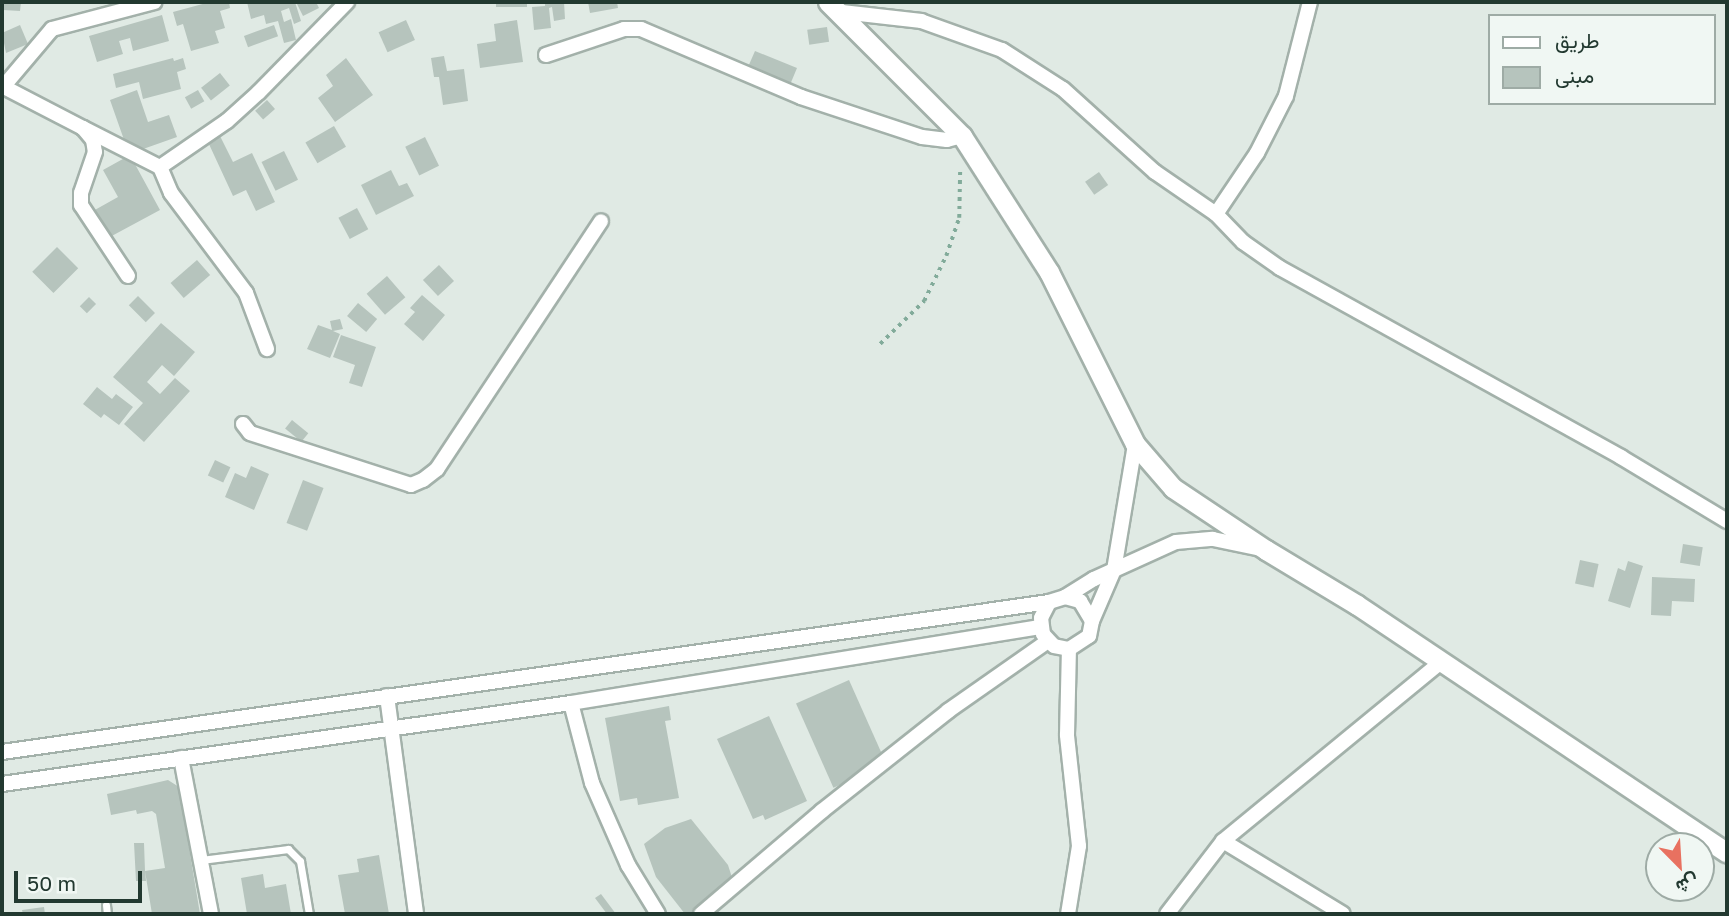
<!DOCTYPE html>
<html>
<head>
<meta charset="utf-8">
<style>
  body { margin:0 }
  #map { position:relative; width:1729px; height:916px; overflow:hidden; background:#e0eae4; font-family:"Golos Text",Vazirmatn,sans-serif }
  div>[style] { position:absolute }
  .building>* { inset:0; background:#b6c4bd; transform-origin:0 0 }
  .path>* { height:3.5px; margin-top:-1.75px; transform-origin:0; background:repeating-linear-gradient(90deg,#82ab9a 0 3.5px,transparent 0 8.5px) }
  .roads { filter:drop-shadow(2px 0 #a3b1aa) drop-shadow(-2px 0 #a3b1aa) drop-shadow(0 2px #a3b1aa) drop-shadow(0 -2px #a3b1aa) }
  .lane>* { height:7px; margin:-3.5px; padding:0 3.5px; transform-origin:3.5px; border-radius:3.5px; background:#fff }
  .street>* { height:14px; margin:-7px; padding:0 7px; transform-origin:7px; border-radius:7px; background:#fff }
  .secondary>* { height:19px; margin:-9.5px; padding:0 9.5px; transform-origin:9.5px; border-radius:9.5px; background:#fff }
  span { translate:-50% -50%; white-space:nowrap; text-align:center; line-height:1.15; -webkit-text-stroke:6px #f0f7f3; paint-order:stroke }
  .frame { position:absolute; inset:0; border:4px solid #223930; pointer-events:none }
  .legend { position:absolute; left:1488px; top:14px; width:228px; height:91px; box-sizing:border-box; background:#f0f7f3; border:2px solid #9eaba5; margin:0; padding:9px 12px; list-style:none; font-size:21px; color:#223930 }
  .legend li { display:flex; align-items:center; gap:14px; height:35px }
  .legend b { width:35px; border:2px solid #9eaba5 }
  .north { position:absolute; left:1645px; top:832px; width:70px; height:70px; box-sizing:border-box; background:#f0f7f3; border:2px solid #9eaba5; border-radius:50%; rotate:156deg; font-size:19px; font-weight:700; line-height:28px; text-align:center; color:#223930 }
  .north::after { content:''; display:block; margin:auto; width:24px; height:32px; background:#e87160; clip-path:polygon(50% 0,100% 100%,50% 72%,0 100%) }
  .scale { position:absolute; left:14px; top:871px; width:128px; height:32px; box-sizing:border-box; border:4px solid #223930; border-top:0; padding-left:9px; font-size:21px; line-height:24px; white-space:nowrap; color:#223930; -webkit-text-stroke:5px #f0f7f3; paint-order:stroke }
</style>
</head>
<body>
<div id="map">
  <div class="building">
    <div style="clip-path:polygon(3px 2px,21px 2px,20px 11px,3px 10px)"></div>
    <div style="clip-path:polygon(210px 2px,229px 2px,230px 8px,220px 11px,225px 28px,215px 31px,219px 43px,191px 51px,183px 24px,177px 26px,173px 12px)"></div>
    <div style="clip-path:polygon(247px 2px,295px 2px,301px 21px,294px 24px,289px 8px,281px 11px,284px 22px,291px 19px,296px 40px,284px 43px,278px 21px,266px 24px,264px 15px,251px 19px)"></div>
    <div style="clip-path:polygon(302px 2px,316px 2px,319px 8px,303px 16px,297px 4px)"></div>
    <div style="left:496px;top:2px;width:31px;height:5px"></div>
    <div style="clip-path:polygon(545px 2px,564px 2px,565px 19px,554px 21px,552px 7px,549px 8px,551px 28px,534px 30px,532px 7px,545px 6px)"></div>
    <div style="clip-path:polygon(588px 2px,617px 2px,618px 8px,590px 13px)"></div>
    <div style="clip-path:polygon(162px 15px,169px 41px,133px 51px,130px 38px,119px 41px,123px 54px,97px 62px,89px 36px)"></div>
    <div style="left:406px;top:20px;width:22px;height:30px;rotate:66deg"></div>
    <div style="clip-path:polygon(517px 20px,523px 62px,480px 68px,477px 44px,496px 41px,494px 24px)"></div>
    <div style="clip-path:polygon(20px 25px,28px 44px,6px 53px,2px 33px)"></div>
    <div style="left:274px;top:25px;width:12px;height:32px;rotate:70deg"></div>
    <div style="left:827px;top:27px;width:15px;height:20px;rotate:82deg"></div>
    <div style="clip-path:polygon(755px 51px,797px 68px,787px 92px,748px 67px)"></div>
    <div style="clip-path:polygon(444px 56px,447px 71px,464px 69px,468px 101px,443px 105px,439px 77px,434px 77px,431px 58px)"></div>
    <div style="clip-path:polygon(173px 58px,174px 61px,183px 58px,186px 69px,177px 72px,181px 89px,143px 99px,139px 82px,116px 88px,113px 74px)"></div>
    <div style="clip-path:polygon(346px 58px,373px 95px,335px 122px,318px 98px,333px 86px,326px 75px)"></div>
    <div style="left:220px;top:73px;width:16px;height:24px;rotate:52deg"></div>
    <div style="clip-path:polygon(137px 90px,148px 122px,169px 115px,177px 137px,129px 154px,110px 100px)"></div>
    <div style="left:198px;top:90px;width:13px;height:15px;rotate:61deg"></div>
    <div style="left:267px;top:100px;width:12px;height:16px;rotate:48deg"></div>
    <div style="left:334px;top:126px;width:24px;height:33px;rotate:60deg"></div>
    <div style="clip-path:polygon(220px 136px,233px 162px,252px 153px,275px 202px,256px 211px,246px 190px,233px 196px,208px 142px)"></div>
    <div style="left:425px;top:137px;width:32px;height:22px;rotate:64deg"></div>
    <div style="left:284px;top:151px;width:32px;height:25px;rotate:64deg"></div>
    <div style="clip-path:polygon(130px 155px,160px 210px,108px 238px,93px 211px,118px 197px,103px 170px)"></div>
    <div style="clip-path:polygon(391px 170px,399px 186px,407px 183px,414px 196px,376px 215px,361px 185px)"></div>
    <div style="left:1099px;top:172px;width:16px;height:17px;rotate:55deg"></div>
    <div style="left:357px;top:208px;width:24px;height:21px;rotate:62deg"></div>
    <div style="left:57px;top:247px;width:30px;height:35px;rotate:45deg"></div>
    <div style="left:197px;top:260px;width:20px;height:35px;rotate:49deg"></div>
    <div style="left:439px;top:265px;width:22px;height:22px;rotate:47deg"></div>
    <div style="left:387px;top:276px;width:28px;height:27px;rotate:49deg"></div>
    <div style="clip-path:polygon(422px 295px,445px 315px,423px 341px,404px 324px,415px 312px,410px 308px)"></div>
    <div style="left:138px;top:296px;width:24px;height:13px;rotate:45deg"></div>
    <div style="left:89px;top:297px;width:10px;height:13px;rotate:45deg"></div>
    <div style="left:358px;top:303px;width:25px;height:17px;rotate:40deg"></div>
    <div style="clip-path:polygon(340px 319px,343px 329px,333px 331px,340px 334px,330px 358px,307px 349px,318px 325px,332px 330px,330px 321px)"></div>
    <div style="clip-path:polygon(161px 323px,195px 352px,174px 376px,162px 365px,147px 382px,160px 394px,175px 378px,190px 391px,144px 442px,124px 424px,143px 403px,113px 377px)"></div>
    <div style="clip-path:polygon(341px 335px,376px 347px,362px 387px,349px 383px,355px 365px,333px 357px)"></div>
    <div style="clip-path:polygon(97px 387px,112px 399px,116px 394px,133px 407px,119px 425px,104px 414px,101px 418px,83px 404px)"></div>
    <div style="left:292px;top:420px;width:21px;height:11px;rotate:39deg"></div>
    <div style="left:215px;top:460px;width:17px;height:17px;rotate:25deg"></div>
    <div style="clip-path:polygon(251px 466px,269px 474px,254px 510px,225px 497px,235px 473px,246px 478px)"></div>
    <div style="left:303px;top:480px;width:22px;height:46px;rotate:21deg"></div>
    <div style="left:1683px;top:544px;width:20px;height:19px;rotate:9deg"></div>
    <div style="left:1580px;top:560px;width:19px;height:24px;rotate:12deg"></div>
    <div style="clip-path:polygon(1628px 561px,1643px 566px,1630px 608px,1608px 601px,1618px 568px,1625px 571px)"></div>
    <div style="clip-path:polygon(1652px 577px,1695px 579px,1694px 602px,1672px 601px,1671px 616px,1651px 615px)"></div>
    <div style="left:849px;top:680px;width:92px;height:58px;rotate:66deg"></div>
    <div style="clip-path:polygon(669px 706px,671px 720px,665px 721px,679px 798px,638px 805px,637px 798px,620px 801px,605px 718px)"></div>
    <div style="clip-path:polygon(769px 716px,807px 801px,765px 820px,763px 815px,753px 819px,717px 739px)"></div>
    <div style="clip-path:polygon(168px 780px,179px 787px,200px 914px,152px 914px,145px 871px,146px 881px,136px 881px,134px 843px,144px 843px,145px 871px,165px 868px,156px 814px,152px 811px,137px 814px,136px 810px,111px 815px,107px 794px)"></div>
    <div style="clip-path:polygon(691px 819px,728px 865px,736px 890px,708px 914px,685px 914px,656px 877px,644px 844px,665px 828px)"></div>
    <div style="clip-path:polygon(379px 855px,389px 914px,345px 914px,338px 875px,359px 872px,357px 859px)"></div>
    <div style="clip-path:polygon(263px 874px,265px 888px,286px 884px,291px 914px,247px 914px,241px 878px)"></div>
    <div style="clip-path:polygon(601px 894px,616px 914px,607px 914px,595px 898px)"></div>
    <div style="clip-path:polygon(44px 907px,45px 914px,23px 914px,22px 910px)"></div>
  </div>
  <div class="path">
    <div style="left:880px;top:344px;width:62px;rotate:-44.3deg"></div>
    <div style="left:924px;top:301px;width:50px;rotate:-63.9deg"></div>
    <div style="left:946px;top:256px;width:40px;rotate:-71.1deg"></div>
    <div style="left:959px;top:218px;width:50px;rotate:-88.9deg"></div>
  </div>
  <div class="roads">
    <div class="lane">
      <div style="left:201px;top:860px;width:88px;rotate:-7.2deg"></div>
      <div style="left:288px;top:849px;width:17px;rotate:45deg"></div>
      <div style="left:300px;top:861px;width:54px;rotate:80.4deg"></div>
      <div style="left:106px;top:905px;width:9px;rotate:84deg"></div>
    </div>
    <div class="street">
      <div style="left:842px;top:12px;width:80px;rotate:6.5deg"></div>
      <div style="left:921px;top:21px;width:86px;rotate:19.7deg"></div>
      <div style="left:1002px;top:50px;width:72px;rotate:32.6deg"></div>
      <div style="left:1063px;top:89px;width:124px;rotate:42.1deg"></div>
      <div style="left:1155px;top:172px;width:74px;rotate:34.5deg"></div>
      <div style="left:1216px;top:214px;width:39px;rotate:46deg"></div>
      <div style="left:1243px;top:242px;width:45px;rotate:35.1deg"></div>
      <div style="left:1280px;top:268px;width:390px;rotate:29deg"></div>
      <div style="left:1621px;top:457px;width:124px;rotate:31.1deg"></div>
      <div style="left:546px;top:55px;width:82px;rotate:-18.4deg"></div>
      <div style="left:624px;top:29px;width:17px"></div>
      <div style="left:641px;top:29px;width:174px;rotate:23deg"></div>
      <div style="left:801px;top:97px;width:127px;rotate:18.3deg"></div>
      <div style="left:922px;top:137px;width:25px;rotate:7deg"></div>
      <div style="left:947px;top:140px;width:16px;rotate:-15deg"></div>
      <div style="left:2px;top:86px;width:91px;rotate:27.4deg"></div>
      <div style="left:83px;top:128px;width:16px;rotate:50deg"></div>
      <div style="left:93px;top:140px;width:12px;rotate:81deg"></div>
      <div style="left:95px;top:152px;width:43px;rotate:108.9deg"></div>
      <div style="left:81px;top:193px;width:12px;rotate:90deg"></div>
      <div style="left:81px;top:205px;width:85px;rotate:56.5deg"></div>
      <div style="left:3px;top:87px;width:76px;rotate:-49.8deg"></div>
      <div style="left:52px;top:29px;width:106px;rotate:-14.8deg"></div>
      <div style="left:83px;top:128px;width:86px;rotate:26.9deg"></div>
      <div style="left:160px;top:167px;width:81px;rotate:-34.5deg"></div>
      <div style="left:227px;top:121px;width:43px;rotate:-42.2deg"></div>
      <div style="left:259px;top:92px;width:126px;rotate:-45.6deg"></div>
      <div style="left:160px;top:167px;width:28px;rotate:67deg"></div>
      <div style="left:171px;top:193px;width:125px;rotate:53.1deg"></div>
      <div style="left:246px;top:293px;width:60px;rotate:69.4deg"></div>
      <div style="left:1216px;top:214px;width:73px;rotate:-56.1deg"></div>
      <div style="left:1257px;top:153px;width:64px;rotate:-63deg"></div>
      <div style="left:1286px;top:96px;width:97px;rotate:-75.7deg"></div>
      <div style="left:243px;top:424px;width:11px;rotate:52deg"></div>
      <div style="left:250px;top:433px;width:169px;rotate:17.9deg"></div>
      <div style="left:411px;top:485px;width:13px;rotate:-23deg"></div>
      <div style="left:423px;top:480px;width:18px;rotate:-38deg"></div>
      <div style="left:437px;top:469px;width:297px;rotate:-56.5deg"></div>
      <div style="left:1065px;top:597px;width:16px;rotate:15deg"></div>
      <div style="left:1080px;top:601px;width:23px;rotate:59deg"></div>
      <div style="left:1092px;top:621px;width:15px;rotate:101deg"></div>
      <div style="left:1089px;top:636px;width:24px;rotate:147deg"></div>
      <div style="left:1069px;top:649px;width:15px;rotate:-169deg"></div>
      <div style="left:1054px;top:646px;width:16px;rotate:-133deg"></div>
      <div style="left:1043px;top:634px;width:16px;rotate:-97deg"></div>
      <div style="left:1041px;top:618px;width:18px;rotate:-63deg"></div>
      <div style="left:1049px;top:602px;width:17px;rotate:-17deg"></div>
      <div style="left:1065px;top:597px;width:34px;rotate:-32deg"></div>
      <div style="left:1094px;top:579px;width:90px;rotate:-24.3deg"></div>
      <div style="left:1176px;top:542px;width:37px;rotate:-5deg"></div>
      <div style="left:1213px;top:539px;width:49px;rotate:11.8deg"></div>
      <div style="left:1092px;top:621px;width:56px;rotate:-66.7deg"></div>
      <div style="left:1114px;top:570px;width:128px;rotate:-80.5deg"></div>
      <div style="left:387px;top:696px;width:220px;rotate:82.4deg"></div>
      <div style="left:571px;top:703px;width:83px;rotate:75.3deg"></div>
      <div style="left:592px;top:783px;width:90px;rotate:66.3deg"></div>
      <div style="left:628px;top:865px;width:57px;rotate:58.5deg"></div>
      <div style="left:2px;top:752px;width:1058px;rotate:-8.15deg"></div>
      <div style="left:181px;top:758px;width:159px;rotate:79.1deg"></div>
      <div style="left:2px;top:784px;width:575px;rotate:-8.1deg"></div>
      <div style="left:571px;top:703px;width:476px;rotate:-9.2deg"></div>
      <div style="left:1223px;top:841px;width:140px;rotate:31.3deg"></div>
      <div style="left:701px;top:914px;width:159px;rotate:-40.4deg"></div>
      <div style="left:822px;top:811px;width:161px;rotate:-38.4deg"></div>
      <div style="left:948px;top:711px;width:122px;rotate:-35deg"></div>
      <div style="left:1068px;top:914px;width:69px;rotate:-80.8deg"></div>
      <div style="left:1079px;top:846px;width:112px;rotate:-96.2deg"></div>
      <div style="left:1067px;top:735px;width:86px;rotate:-88.7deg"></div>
      <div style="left:1167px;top:914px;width:92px;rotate:-52.5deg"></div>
      <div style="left:1223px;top:841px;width:282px;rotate:-39.4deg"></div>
    </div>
    <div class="secondary">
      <div style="left:828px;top:2px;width:190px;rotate:45deg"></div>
      <div style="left:962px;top:136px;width:161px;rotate:57.4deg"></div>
      <div style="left:1049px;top:272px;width:192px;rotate:63.4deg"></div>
      <div style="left:1135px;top:444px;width:58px;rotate:49.2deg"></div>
      <div style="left:1173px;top:488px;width:112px;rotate:33.7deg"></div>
      <div style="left:1266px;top:550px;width:106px;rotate:31.1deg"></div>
      <div style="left:1357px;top:605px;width:445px;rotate:33.8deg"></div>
    </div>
  </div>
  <div class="frame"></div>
  <ul class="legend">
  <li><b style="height:9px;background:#fff"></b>طريق</li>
  <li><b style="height:19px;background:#b6c4bd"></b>مبنى</li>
  </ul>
  <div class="north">ش</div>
  <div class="scale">50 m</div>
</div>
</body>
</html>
